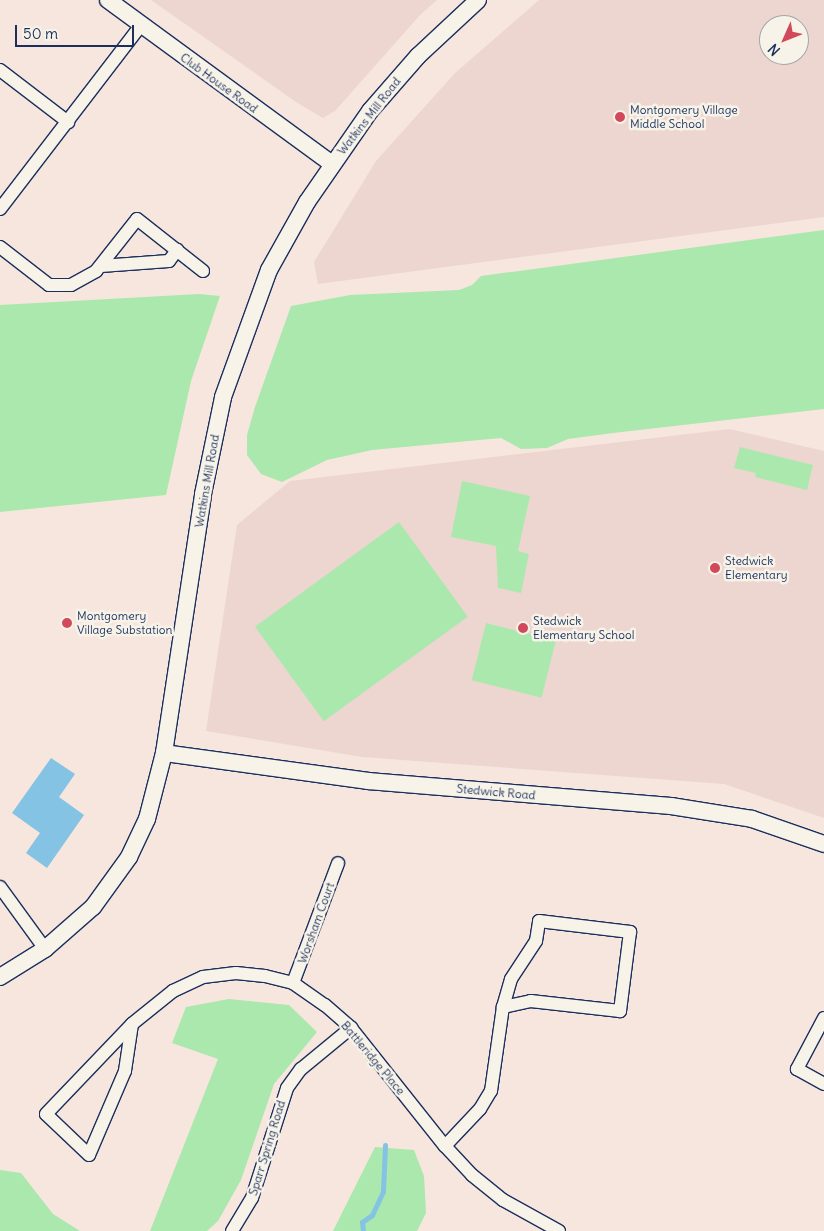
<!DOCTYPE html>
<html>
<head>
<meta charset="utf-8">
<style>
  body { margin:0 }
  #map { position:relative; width:824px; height:1231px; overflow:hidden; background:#f7e6dd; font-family:Delius,sans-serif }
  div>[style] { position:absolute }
  .built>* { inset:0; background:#eed6d0 }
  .green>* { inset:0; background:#aae8ae; transform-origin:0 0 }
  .water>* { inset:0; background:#84c3e4 }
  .stream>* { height:5px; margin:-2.5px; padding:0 2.5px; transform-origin:2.5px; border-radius:2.5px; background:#84c3e4 }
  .roads { filter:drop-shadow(1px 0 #1b2f5e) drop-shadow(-1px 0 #1b2f5e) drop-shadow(0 1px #1b2f5e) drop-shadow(0 -1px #1b2f5e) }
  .minor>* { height:12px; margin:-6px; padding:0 6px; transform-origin:6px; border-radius:6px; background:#f7f3e8 }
  .tertiary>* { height:16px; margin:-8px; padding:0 8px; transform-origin:8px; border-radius:8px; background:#f7f3e8 }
  .dots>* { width:14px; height:14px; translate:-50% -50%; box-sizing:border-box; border:2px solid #f7f3e8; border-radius:50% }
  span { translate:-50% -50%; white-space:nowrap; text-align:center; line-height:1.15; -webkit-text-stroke:5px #f7f3e8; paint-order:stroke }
  .street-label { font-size:12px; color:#1b2f5e }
  .poi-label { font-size:12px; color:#1b2f5e }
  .left { translate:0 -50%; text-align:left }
  .north { position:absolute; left:759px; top:15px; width:50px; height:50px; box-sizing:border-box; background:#f7f3e8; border:1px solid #9fa5b1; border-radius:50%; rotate:226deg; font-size:14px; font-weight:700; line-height:20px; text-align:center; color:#1b2f5e }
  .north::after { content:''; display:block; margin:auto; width:18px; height:22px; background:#d1495b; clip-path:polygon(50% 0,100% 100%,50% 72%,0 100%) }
  .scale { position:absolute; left:15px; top:25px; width:119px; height:22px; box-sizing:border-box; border:2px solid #1b2f5e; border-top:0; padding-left:6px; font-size:15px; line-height:18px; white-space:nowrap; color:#1b2f5e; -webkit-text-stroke:4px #f7f3e8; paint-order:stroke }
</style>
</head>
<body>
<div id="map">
  <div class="built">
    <div style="clip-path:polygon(151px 0,437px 0,420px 15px,335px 111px,323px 118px,296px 102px)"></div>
    <div style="clip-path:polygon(evenodd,539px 0,824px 0,824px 217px,318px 284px,314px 262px,376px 161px,455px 73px,539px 0,769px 25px,799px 25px,799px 55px,769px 55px,769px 25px)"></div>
    <div style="clip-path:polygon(730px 429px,824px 451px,824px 818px,724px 784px,362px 757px,206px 731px,237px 525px,290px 481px)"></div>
  </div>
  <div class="green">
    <div style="clip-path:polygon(824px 230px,824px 409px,613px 433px,568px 439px,547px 448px,521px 449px,501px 438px,372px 450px,327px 460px,282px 482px,261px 474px,247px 455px,247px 435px,255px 407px,291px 306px,350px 295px,459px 290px,472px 285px,481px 276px)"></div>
    <div style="clip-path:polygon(199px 294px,220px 296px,191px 381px,166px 495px,0 512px,0 305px)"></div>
    <div style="clip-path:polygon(740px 447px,813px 465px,807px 490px,755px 477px,756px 473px,734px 468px)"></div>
    <div style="clip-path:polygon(462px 481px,530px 496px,518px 551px,529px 554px,521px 593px,498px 588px,496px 546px,451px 537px)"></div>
    <div style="left:399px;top:522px;width:117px;height:178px;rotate:54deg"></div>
    <div style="left:486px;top:623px;width:72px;height:59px;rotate:14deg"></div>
    <div style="clip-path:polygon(229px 999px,289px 1005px,317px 1032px,274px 1084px,241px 1180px,218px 1221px,207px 1231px,150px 1231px,218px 1059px,172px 1043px,186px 1007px)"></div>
    <div style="clip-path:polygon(375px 1147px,414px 1150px,424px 1176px,426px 1213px,417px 1231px,333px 1231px)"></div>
    <div style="clip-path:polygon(0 1170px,21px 1173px,53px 1214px,80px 1231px,0 1231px)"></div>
  </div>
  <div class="water">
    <div style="clip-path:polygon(51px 758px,75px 774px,59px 797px,84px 815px,47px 868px,26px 853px,40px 833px,12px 813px)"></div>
  </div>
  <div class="stream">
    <div style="left:363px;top:1231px;width:9px;rotate:-96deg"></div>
    <div style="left:362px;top:1222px;width:12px;rotate:-35deg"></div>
    <div style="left:372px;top:1215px;width:26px;rotate:-65deg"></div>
    <div style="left:383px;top:1191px;width:46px;rotate:-87.5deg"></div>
  </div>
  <div class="roads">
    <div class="minor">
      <div style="left:0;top:70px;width:86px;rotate:37.4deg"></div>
      <div style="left:0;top:209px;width:232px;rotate:-52.5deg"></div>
      <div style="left:0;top:247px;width:62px;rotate:37.8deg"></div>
      <div style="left:49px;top:285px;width:22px"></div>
      <div style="left:71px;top:285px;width:29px;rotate:-29deg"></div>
      <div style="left:96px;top:271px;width:66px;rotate:-51.7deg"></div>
      <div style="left:137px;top:219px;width:84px;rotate:38.2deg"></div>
      <div style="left:101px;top:266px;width:68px;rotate:-4.2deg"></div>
      <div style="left:169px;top:261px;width:14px;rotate:-54deg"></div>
      <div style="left:0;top:887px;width:77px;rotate:54deg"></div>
      <div style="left:293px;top:983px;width:128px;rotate:-69.4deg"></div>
      <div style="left:824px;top:1018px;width:58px;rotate:117.9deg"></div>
      <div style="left:797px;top:1069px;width:31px;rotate:29deg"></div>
      <div style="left:132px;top:1024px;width:48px;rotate:98.5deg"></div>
      <div style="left:125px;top:1071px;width:91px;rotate:113.2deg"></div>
      <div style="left:89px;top:1155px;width:59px;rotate:-136.4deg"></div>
      <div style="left:46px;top:1114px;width:124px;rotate:-46.3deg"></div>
      <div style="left:132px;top:1024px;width:53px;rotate:-38.8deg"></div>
      <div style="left:173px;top:991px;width:33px;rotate:-25deg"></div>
      <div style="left:203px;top:977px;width:33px;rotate:-7deg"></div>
      <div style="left:236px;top:973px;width:29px;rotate:6deg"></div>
      <div style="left:265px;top:976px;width:29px;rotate:14deg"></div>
      <div style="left:293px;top:983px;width:39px;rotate:35deg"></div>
      <div style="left:325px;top:1005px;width:35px;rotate:41deg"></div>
      <div style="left:351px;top:1028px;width:151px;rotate:51.5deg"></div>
      <div style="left:445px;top:1146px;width:40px;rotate:47deg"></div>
      <div style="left:472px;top:1175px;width:40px;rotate:39deg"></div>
      <div style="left:503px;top:1200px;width:64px;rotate:29deg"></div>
      <div style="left:445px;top:1146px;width:51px;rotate:-46.6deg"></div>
      <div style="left:480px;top:1109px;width:21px;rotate:-59deg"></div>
      <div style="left:491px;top:1091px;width:85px;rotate:-81.9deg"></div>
      <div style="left:503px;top:1007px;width:29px;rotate:-74deg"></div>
      <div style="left:511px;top:979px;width:45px;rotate:-56.7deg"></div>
      <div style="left:536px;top:941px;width:20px;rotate:-81deg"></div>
      <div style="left:539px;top:921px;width:92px;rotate:6.9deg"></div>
      <div style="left:630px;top:932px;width:80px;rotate:97.2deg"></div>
      <div style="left:620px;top:1011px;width:90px;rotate:-173.6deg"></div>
      <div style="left:531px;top:1001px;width:29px;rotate:168deg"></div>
      <div style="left:232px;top:1231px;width:39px;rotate:-59deg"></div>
      <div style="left:252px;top:1198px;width:115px;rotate:-72.3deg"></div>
      <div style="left:287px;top:1088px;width:24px;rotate:-54deg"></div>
      <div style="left:301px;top:1069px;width:65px;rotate:-39.4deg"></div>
    </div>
    <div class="tertiary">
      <div style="left:108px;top:0;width:278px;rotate:36.2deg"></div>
      <div style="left:164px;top:753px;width:206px;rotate:7.8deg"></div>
      <div style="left:368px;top:781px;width:304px;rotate:4.7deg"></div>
      <div style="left:671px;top:806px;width:82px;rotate:9.1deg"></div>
      <div style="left:752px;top:819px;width:76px;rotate:19.1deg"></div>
      <div style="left:0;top:977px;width:53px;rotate:-31.9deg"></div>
      <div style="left:45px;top:949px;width:64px;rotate:-41.2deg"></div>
      <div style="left:93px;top:907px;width:62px;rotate:-54.2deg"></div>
      <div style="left:129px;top:857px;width:42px;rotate:-64.7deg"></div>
      <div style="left:147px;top:819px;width:68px;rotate:-75.6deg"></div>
      <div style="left:164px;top:753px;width:262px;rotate:-81.4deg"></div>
      <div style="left:203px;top:494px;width:99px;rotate:-78.3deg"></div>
      <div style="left:223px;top:397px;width:135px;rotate:-70.1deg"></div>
      <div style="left:269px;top:270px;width:78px;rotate:-60.8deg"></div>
      <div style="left:307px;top:202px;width:111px;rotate:-55.3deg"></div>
      <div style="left:370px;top:111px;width:73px;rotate:-48.9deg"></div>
      <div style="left:418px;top:56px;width:82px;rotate:-43deg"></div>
    </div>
  </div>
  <div class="dots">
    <div style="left:620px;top:117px;background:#d1495b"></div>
    <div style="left:715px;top:568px;background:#d1495b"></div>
    <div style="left:67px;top:623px;background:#d1495b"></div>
    <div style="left:523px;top:628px;background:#d1495b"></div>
  </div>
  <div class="street-label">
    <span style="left:219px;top:83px;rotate:36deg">Club House Road</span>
    <span style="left:369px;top:116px;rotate:-52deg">Watkins Mill Road</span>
    <span style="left:207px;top:481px;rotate:-80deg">Watkins Mill Road</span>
    <span style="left:496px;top:792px;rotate:5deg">Stedwick Road</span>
    <span style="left:316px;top:923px;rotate:-70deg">Worsham Court</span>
    <span style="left:373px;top:1058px;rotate:50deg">Battleridge Place</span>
    <span style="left:267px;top:1148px;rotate:-73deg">Sparr Spring Road</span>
  </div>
  <div class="poi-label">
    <span class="left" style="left:630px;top:117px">Montgomery Village<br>Middle School</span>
    <span class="left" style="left:725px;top:568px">Stedwick<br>Elementary</span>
    <span class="left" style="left:77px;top:623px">Montgomery<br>Village Substation</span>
    <span class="left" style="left:533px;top:628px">Stedwick<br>Elementary School</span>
  </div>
  <div class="north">N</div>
  <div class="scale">50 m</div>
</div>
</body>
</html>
